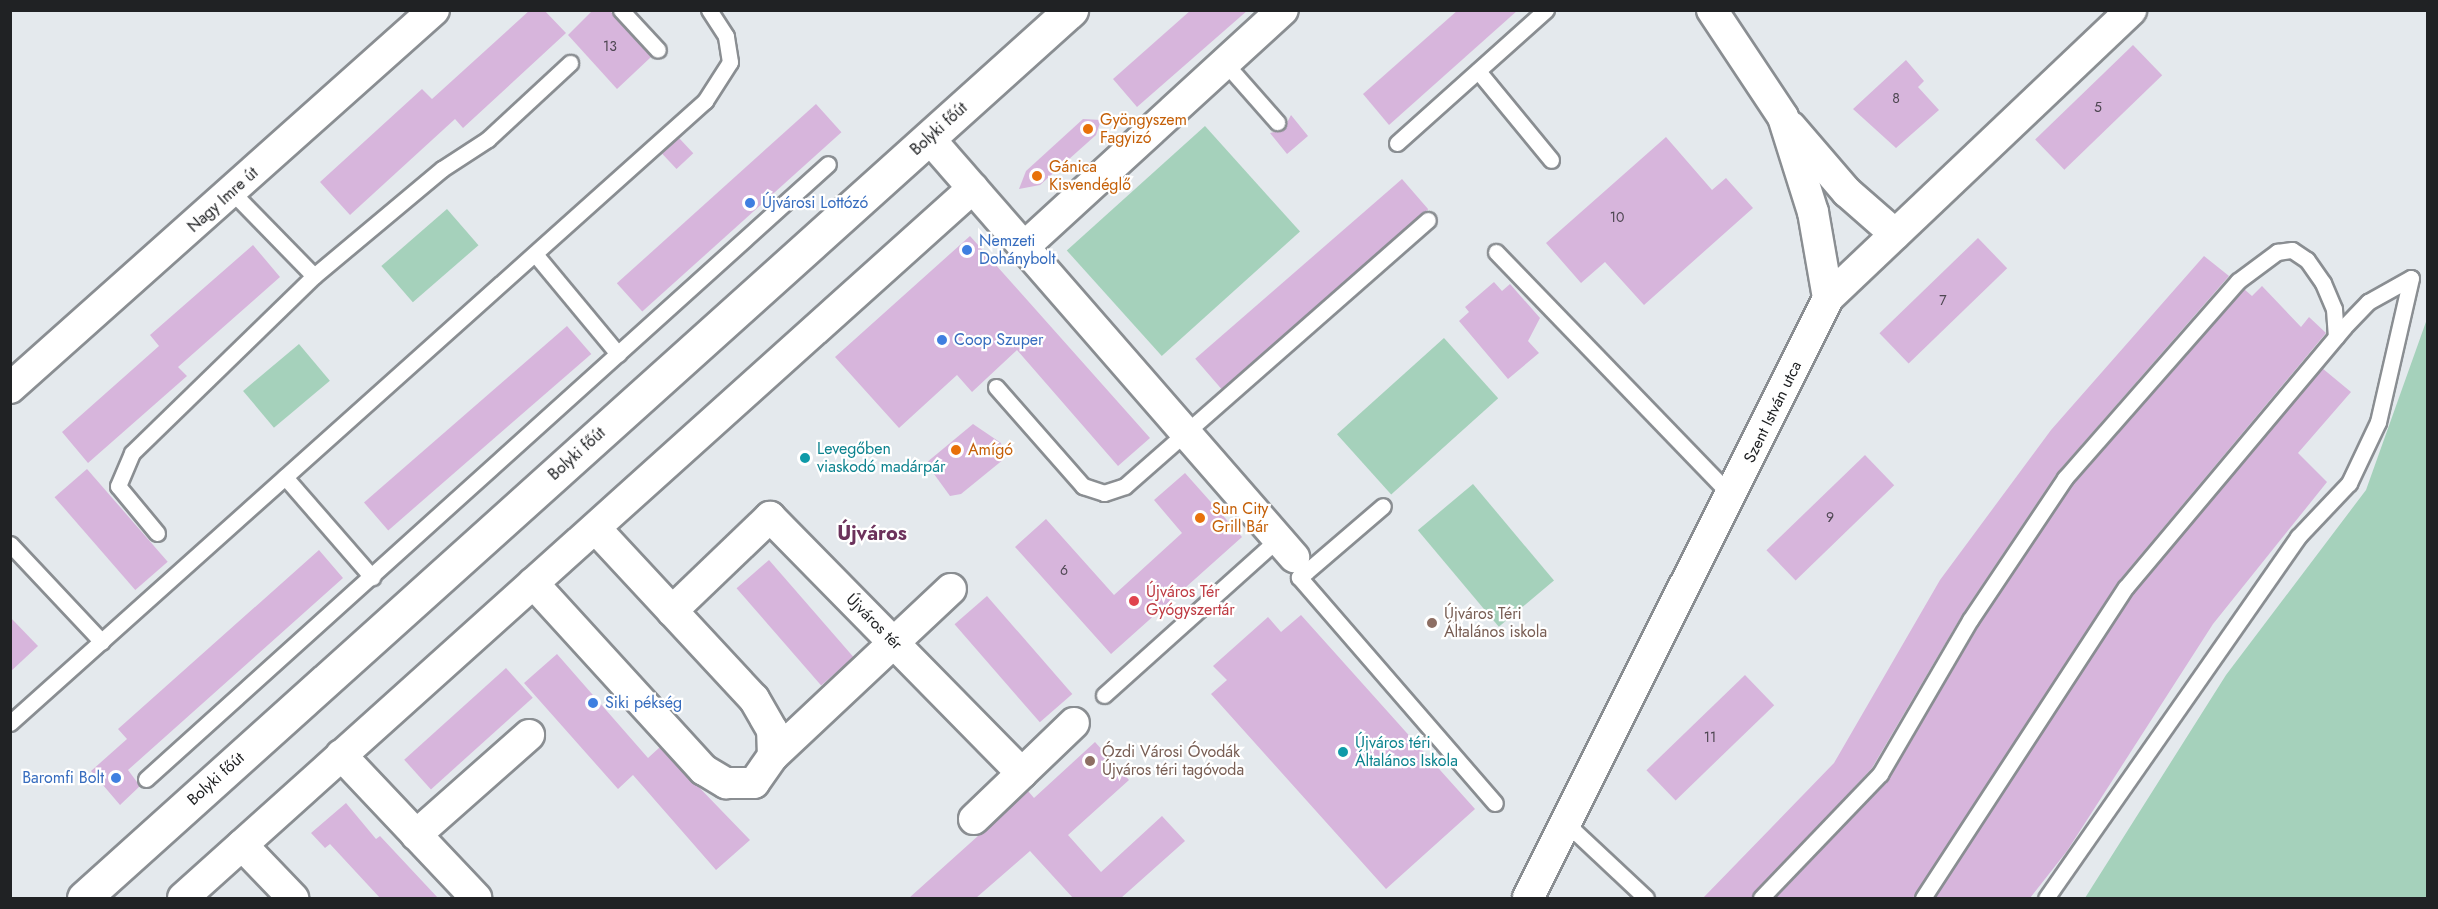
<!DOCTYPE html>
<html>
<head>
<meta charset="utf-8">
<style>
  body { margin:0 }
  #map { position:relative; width:2438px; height:909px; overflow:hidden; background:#e4e9ed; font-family:Jost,sans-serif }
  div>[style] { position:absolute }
  .green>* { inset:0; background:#a5d1bb; transform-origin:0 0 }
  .building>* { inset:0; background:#d7b5dc; transform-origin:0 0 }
  .roads { filter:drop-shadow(2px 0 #8a8e92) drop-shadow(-2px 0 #8a8e92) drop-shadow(0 2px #8a8e92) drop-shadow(0 -2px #8a8e92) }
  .lane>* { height:15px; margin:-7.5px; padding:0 7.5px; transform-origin:7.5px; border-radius:7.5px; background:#fff }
  .street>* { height:30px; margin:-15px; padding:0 15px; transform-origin:15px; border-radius:15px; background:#fff }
  .secondary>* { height:33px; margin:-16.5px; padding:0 16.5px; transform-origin:16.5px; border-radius:16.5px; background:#fff }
  .dots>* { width:16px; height:16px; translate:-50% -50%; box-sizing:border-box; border:3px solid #fff; border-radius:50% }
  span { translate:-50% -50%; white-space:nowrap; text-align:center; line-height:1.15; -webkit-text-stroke:4.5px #fff; paint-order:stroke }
  .number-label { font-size:14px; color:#4e4752 }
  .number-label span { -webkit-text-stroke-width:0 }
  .food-label { font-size:16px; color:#c56008 }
  .left { translate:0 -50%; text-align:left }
  .street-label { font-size:16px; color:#202224 }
  .shop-label { font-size:16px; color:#366cbe }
  .right { translate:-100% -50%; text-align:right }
  .culture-label { font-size:16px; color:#0d838f }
  .health-label { font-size:16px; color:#be3a42 }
  .education-label { font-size:16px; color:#785e54 }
  .quarter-label { font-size:20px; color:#6c325c; font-weight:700 }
  .frame { position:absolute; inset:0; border:12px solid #202224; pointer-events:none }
</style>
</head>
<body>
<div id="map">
  <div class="green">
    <div style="left:1205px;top:126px;width:142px;height:186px;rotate:48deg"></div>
    <div style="left:447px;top:209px;width:48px;height:87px;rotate:49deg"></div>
    <div style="clip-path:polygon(2427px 319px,2427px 898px,2085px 898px,2226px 675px,2366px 490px)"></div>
    <div style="left:1444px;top:338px;width:81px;height:144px;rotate:48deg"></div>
    <div style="left:299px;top:344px;width:48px;height:73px;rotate:50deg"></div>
    <div style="left:1473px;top:484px;width:126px;height:72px;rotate:50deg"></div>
  </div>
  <div class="building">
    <div style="clip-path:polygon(530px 10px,544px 10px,566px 33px,463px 128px,455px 119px,350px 215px,320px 182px,422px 89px,432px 99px)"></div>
    <div style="clip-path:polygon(593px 10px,609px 10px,651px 57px,617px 89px,568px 35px)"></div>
    <div style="clip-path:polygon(1191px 10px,1248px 10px,1137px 107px,1113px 79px)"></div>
    <div style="clip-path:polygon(1458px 10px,1518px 10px,1389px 125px,1363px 94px)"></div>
    <div style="left:2133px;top:45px;width:42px;height:136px;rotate:46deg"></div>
    <div style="clip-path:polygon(1906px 60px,1924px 81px,1918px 87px,1939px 110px,1896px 148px,1853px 109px)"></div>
    <div style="left:816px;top:104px;width:38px;height:268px;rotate:48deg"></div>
    <div style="clip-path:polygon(1291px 115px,1308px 136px,1287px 154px,1270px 133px,1283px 130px)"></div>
    <div style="clip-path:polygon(1083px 119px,1101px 120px,1096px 135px,1040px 185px,1019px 189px,1026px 171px)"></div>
    <div style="clip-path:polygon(1666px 137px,1712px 190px,1726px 178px,1753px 208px,1644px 305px,1605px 262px,1581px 283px,1546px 243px)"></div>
    <div style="left:679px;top:138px;width:21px;height:23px;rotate:47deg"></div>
    <div style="left:1402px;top:179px;width:40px;height:274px;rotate:49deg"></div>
    <div style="clip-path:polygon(970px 236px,1150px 438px,1118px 466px,1017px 350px,972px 392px,957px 375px,899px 428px,835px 357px)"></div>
    <div style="left:1978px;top:238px;width:42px;height:137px;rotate:46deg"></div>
    <div style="clip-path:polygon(253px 245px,280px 277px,178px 367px,187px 376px,88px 463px,62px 432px,159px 346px,150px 335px)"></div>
    <div style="clip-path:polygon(2204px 256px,2229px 276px,2057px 473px,1962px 615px,1872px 768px,1752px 898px,1703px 898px,1834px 763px,1940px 580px,2051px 430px)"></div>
    <div style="clip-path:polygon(1494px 282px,1502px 291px,1510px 284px,1540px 318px,1528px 341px,1539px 353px,1508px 379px,1459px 321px,1469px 312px,1465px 307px)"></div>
    <div style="clip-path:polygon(2262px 286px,2301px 327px,2309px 317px,2326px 333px,2118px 582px,1913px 898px,1774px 898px,1888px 779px,1978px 625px,2073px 484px,2244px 289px,2252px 296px)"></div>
    <div style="left:567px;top:326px;width:37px;height:269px;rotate:49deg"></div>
    <div style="clip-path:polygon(2322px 368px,2351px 392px,2298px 453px,2327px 482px,2213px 624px,2067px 851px,2030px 898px,1934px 898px,2134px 593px)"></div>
    <div style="clip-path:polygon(973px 424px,1001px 443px,1004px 459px,961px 494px,950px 496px,926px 463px)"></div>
    <div style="left:1865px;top:455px;width:42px;height:137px;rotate:46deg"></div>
    <div style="left:87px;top:469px;width:123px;height:43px;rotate:49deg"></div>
    <div style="clip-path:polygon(1185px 473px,1242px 537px,1111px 654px,1015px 547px,1046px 519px,1114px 595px,1182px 533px,1154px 500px)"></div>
    <div style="clip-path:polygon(319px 550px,343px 578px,128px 770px,140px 786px,120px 805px,91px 771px,127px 739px,118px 729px)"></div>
    <div style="left:769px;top:560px;width:129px;height:43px;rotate:49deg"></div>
    <div style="left:987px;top:596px;width:130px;height:43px;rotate:49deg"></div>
    <div style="clip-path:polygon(1301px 615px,1475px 809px,1386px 889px,1211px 694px,1227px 680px,1213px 666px,1268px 617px,1281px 632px)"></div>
    <div style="clip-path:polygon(10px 617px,38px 646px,10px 672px)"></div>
    <div style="clip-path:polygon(557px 654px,648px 758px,660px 747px,750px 840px,716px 870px,633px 775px,618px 789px,524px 683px)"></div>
    <div style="left:506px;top:668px;width:40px;height:137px;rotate:48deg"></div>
    <div style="left:1745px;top:675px;width:42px;height:137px;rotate:46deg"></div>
    <div style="clip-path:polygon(1095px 742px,1129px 780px,1068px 835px,1101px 872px,1162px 816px,1185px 841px,1121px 898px,1073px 898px,1030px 851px,976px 898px,909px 898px,1028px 791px,1034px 798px)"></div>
    <div style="clip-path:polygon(346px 803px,376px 839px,380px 836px,438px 898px,380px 898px,330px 844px,325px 848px,311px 833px)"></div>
  </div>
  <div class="roads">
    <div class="lane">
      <div style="left:621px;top:10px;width:54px;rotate:47.2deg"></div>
      <div style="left:1225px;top:63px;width:79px;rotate:48.6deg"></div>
      <div style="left:1478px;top:71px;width:115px;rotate:50.6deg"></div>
      <div style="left:1397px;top:143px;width:200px;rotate:-41.8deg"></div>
      <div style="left:232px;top:192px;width:117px;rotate:45.7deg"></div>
      <div style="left:1496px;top:252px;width:339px;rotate:46deg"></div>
      <div style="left:535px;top:254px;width:130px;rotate:50.3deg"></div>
      <div style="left:996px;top:387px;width:132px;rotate:48.7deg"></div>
      <div style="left:1083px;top:486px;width:22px;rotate:18deg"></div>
      <div style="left:1104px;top:493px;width:22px;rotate:-18deg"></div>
      <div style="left:1125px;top:486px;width:403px;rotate:-41.3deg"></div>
      <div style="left:285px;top:477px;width:133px;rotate:49deg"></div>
      <div style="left:157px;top:533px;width:61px;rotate:-129.7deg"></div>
      <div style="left:118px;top:486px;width:36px;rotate:-67deg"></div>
      <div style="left:132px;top:453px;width:254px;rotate:-44.2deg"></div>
      <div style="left:314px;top:276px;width:167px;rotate:-39.9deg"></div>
      <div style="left:442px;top:169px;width:55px;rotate:-33.1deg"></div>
      <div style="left:488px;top:139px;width:112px;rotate:-42.8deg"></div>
      <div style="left:10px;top:544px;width:134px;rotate:46.8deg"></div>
      <div style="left:1294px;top:557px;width:19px;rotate:51deg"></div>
      <div style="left:1306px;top:572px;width:9px;rotate:144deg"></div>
      <div style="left:1299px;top:577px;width:299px;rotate:49.1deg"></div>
      <div style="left:1306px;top:572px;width:101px;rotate:-40.6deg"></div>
      <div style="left:1104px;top:695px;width:234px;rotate:-41.9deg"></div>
      <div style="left:10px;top:723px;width:933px;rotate:-41.83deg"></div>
      <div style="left:705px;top:101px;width:46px;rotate:-57.3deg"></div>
      <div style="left:730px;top:62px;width:26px;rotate:-99deg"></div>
      <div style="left:726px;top:36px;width:31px;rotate:-123deg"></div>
      <div style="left:146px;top:779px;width:918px;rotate:-42.04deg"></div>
      <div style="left:1567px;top:824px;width:108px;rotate:43.1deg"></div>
      <div style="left:1761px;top:898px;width:172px;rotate:-46.2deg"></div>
      <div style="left:1880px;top:774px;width:178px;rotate:-59.7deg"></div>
      <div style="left:1970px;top:620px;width:171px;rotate:-56.2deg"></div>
      <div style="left:2065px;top:478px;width:262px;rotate:-48.7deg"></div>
      <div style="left:2238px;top:281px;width:49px;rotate:-36.6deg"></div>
      <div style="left:2277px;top:252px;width:15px;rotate:-8deg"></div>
      <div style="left:2292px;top:250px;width:18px;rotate:34deg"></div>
      <div style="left:2307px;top:260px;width:28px;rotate:55deg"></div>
      <div style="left:2323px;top:283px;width:28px;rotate:67deg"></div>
      <div style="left:2334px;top:309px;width:28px;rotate:86deg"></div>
      <div style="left:1923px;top:898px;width:371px;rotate:-56.9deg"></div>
      <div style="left:2126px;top:587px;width:339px;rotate:-50deg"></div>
      <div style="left:2344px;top:327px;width:35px;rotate:-46deg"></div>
      <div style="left:2368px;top:302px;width:49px;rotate:-29.2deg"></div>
      <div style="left:2411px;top:278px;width:148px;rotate:102.9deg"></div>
      <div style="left:2378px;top:422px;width:68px;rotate:115.4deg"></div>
      <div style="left:2349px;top:483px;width:74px;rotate:133.4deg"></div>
      <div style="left:2298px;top:537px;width:440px;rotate:124.9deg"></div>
    </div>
    <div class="street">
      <div style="left:1712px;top:10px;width:128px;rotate:56.4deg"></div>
      <div style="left:1783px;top:117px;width:100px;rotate:72.5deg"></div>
      <div style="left:1813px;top:212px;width:87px;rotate:80.1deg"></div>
      <div style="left:1791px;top:127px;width:86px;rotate:49.3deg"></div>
      <div style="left:1847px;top:192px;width:64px;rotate:41.2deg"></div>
      <div style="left:929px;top:138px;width:556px;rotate:48.94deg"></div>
      <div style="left:1024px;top:247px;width:351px;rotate:-42.5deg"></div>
      <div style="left:10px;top:388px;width:568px;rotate:-41.72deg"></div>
      <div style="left:533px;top:583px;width:253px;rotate:47.6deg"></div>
      <div style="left:704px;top:770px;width:26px;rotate:31deg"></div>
      <div style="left:726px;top:783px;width:28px"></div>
      <div style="left:754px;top:783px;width:33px;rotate:-55deg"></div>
      <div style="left:773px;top:756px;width:26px;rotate:-92deg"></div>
      <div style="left:772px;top:730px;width:36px;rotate:-120deg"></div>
      <div style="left:754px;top:699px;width:233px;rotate:-132.9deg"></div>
      <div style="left:672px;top:611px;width:136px;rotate:-43.8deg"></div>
      <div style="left:770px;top:517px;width:359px;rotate:45.5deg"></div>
      <div style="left:1022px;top:773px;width:72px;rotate:-43.9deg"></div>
      <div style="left:341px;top:755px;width:197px;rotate:46.6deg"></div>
      <div style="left:773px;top:756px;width:244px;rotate:-43.2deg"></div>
      <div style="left:974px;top:819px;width:66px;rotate:-43.8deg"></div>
      <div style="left:416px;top:835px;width:151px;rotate:-41.5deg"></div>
      <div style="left:242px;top:845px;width:74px;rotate:46.1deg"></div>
      <div style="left:183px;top:898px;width:1062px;rotate:-41.95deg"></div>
      <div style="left:1528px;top:898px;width:671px;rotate:-63.43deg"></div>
      <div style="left:1828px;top:298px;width:418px;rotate:-43.5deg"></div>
    </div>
    <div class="secondary">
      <div style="left:84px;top:898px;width:1328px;rotate:-41.98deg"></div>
    </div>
  </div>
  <div class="dots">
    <div style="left:1088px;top:129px;background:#e8710a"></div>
    <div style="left:1037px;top:176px;background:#e8710a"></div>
    <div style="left:750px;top:203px;background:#3f7fe0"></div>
    <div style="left:967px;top:250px;background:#3f7fe0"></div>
    <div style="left:942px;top:340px;background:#3f7fe0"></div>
    <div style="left:956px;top:450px;background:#e8710a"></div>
    <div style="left:805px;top:458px;background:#0f9aa8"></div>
    <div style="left:1200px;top:518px;background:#e8710a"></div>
    <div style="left:1134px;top:601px;background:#e0444e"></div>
    <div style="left:1432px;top:623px;background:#8d6e63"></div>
    <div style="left:593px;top:703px;background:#3f7fe0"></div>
    <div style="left:1343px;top:752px;background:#0f9aa8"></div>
    <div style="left:1090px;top:761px;background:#8d6e63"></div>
    <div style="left:116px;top:778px;background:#3f7fe0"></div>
  </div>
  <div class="number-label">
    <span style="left:610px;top:46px">13</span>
    <span style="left:1896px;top:98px">8</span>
    <span style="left:2098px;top:107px">5</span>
    <span style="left:1617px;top:217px">10</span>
    <span style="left:1943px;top:300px">7</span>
    <span style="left:1830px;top:517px">9</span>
    <span style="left:1064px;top:570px">6</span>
    <span style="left:1710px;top:737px">11</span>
  </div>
  <div class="food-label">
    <span class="left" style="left:1100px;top:129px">Gyöngyszem<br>Fagyizó</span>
    <span class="left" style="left:1049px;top:176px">Gánica<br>Kisvendéglő</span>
    <span class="left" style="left:968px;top:450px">Amígó</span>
    <span class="left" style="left:1212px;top:518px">Sun City<br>Grill Bár</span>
  </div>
  <div class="street-label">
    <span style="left:939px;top:129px;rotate:-42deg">Bolyki főút</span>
    <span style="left:223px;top:200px;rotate:-42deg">Nagy Imre út</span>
    <span style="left:1773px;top:412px;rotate:-64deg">Szent István utca</span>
    <span style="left:577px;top:454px;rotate:-42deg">Bolyki főút</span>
    <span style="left:874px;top:622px;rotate:45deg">Újváros tér</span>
    <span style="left:216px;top:779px;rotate:-42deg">Bolyki főút</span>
  </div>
  <div class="shop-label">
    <span class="left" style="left:762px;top:203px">Újvárosi Lottózó</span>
    <span class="left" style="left:979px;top:250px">Nemzeti<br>Dohánybolt</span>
    <span class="left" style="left:954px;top:340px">Coop Szuper</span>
    <span class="left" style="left:605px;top:703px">Siki pékség</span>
    <span class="right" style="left:104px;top:778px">Baromfi Bolt</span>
  </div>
  <div class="culture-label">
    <span class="left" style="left:817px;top:458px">Levegőben<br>viaskodó madárpár</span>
    <span class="left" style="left:1355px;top:752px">Újváros téri<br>Általános Iskola</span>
  </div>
  <div class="health-label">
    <span class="left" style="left:1146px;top:601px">Újváros Tér<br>Gyógyszertár</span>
  </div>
  <div class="education-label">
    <span class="left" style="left:1444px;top:623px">Újváros Téri<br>Általános iskola</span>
    <span class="left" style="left:1102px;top:761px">Ózdi Városi Óvodák<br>Újváros téri tagóvoda</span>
  </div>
  <div class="quarter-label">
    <span style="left:872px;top:533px">Újváros</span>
  </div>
  <div class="frame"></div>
</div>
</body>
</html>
